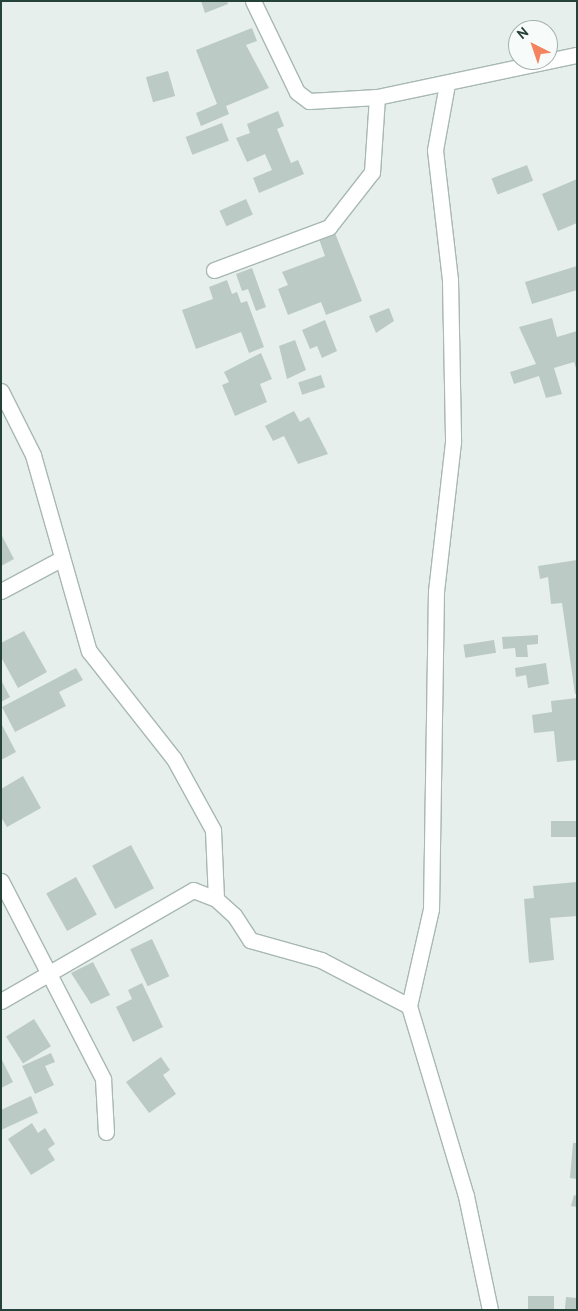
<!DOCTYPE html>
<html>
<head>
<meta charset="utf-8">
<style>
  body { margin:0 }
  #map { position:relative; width:578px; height:1311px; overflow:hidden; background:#e6efeb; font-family:Overpass,sans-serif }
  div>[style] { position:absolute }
  .building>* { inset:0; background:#bbcac4; transform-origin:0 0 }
  .roads { filter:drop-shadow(1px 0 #a8b8b2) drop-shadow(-1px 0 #a8b8b2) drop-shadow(0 1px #a8b8b2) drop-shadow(0 -1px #a8b8b2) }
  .minor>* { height:15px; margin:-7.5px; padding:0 7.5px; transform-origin:7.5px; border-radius:7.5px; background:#fff }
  span { translate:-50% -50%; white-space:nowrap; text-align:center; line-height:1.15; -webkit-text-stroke:5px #f7fbf9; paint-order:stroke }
  .frame { position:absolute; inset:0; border:2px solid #24423a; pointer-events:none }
  .north { position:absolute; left:508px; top:20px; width:50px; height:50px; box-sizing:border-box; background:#f7fbf9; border:1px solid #a3b1ad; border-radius:50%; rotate:319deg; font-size:14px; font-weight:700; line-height:20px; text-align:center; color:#24423a }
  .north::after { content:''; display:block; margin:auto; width:18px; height:22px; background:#f4845f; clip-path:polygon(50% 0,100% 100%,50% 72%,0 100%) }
</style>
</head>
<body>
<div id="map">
  <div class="building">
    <div style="clip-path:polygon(201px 1px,227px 1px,228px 4px,205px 13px)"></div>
    <div style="clip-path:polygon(252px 28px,257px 41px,246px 45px,269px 88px,226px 106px,229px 114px,201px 126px,196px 113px,217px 104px,196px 50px)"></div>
    <div style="left:168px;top:71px;width:26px;height:23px;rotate:74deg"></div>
    <div style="clip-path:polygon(278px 111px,284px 126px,277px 129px,291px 163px,298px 160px,304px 174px,259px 193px,253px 178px,272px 170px,265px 154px,247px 162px,236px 138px,250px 133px,247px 124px)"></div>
    <div style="left:222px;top:123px;width:19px;height:39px;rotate:69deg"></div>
    <div style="left:527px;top:165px;width:17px;height:38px;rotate:69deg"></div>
    <div style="clip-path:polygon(577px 179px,577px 223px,558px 231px,542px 194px)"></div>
    <div style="left:246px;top:199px;width:17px;height:29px;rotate:66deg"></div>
    <div style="clip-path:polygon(335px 233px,362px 301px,326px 315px,321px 302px,288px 315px,278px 289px,288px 285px,282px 272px,325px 256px,319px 239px)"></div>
    <div style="clip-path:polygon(577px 266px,577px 290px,532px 304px,525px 282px)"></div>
    <div style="clip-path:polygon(252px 268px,266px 307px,256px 311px,248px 289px,242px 291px,236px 274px)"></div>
    <div style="clip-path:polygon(227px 280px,232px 294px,237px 292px,241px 303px,247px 301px,264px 347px,249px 353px,241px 332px,196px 349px,182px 310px,213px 299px,209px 287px)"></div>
    <div style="clip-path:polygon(389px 308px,394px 321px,376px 333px,369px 316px)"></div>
    <div style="clip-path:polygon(552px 318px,557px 337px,577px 331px,577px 371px,574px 362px,554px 368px,562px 394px,546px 398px,539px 376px,514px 384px,510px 372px,536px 364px,519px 327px)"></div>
    <div style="clip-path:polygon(325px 320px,337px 351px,322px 358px,317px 346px,310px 349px,302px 330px)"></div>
    <div style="clip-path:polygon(295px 340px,306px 370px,287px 379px,279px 346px)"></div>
    <div style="clip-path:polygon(261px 353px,272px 379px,260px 384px,267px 402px,235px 416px,222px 385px,229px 382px,224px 372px)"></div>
    <div style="left:321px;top:375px;width:13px;height:24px;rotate:72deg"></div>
    <div style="clip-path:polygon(294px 411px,300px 422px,309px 417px,328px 454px,298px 464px,284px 436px,273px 441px,265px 426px)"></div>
    <div style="clip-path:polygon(1px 534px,14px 559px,1px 566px)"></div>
    <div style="clip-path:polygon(577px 560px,577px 694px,575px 694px,562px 603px,551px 604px,548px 577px,540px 579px,538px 566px)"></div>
    <div style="clip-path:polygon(24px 631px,47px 672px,18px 688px,1px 657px,1px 643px)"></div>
    <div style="clip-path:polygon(538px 635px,538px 644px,527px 645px,528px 657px,516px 657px,515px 648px,503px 649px,502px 637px)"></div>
    <div style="left:494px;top:640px;width:13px;height:31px;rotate:81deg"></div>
    <div style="clip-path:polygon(546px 663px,549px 684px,528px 688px,526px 675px,516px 677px,515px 668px)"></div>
    <div style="clip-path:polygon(76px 668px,83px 680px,59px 692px,66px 706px,15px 732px,2px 707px)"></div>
    <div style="clip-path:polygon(1px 680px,10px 697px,1px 702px)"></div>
    <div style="clip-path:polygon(577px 698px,577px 760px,557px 762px,554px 731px,534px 733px,532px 715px,552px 712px,551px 701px)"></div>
    <div style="clip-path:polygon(1px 723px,16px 752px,1px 760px)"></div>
    <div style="clip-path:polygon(23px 776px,41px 808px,7px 827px,1px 817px,1px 789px)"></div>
    <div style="left:577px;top:821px;width:16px;height:26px;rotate:90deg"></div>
    <div style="left:131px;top:845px;width:49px;height:44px;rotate:62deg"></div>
    <div style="left:76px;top:877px;width:43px;height:34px;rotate:61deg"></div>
    <div style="clip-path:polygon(577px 882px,577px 916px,550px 918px,554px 960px,529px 963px,524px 899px,534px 898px,533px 886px)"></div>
    <div style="left:152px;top:939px;width:41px;height:24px;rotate:65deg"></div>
    <div style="clip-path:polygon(93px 962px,110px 995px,91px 1004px,71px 973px)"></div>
    <div style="clip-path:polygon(142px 983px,163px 1027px,133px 1042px,116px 1007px,132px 999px,128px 990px)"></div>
    <div style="left:34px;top:1019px;width:32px;height:33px;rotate:58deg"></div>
    <div style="clip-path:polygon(51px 1053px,55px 1062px,45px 1066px,54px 1085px,35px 1094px,22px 1066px)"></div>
    <div style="clip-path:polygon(161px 1057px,170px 1070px,163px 1075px,176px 1094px,149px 1113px,126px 1082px)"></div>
    <div style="clip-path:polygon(1px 1058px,13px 1082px,1px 1088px)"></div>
    <div style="clip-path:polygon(31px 1096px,38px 1113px,1px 1130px,1px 1110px)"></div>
    <div style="clip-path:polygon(32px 1123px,38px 1133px,45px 1128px,55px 1144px,48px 1149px,55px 1160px,31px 1175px,8px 1139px)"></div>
    <div style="clip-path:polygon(573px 1143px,577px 1143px,577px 1179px,570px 1178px)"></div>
    <div style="clip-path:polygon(574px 1195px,577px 1196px,577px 1207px,571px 1206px)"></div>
    <div style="left:528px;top:1296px;width:26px;height:14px"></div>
    <div style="left:566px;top:1297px;width:11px;height:13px;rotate:5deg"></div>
  </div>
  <div class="roads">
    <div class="minor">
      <div style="left:253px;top:1px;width:101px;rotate:64.2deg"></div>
      <div style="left:297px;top:92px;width:15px;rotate:37deg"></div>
      <div style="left:309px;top:101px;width:68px;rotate:-3.4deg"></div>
      <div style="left:377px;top:97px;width:204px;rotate:-11.9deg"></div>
      <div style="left:447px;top:84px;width:67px;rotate:100.3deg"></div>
      <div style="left:435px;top:150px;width:131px;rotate:83.4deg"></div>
      <div style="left:450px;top:280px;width:162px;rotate:88.9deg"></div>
      <div style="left:453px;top:442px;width:150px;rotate:96.5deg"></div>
      <div style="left:436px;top:591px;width:318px;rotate:90.9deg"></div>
      <div style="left:431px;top:909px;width:99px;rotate:102.8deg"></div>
      <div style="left:409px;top:1006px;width:198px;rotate:73.3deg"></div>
      <div style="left:466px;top:1196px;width:116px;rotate:78.1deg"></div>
      <div style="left:214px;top:270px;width:123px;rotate:-20.5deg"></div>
      <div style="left:329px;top:227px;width:70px;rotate:-52deg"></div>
      <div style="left:372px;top:172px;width:75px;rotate:-86.2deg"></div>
      <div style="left:1px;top:391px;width:72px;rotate:63.4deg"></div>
      <div style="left:33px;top:455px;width:204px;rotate:74.1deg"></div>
      <div style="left:89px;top:651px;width:137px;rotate:51.8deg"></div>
      <div style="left:174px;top:759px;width:81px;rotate:61.2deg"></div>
      <div style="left:213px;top:830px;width:69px;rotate:87.5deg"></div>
      <div style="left:1px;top:591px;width:68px;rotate:-28.1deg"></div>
      <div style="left:1px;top:881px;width:223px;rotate:62.7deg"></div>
      <div style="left:103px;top:1079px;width:53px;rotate:86.8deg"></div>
      <div style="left:1px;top:1001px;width:222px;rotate:-30deg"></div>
      <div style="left:193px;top:890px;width:25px;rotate:21deg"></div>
      <div style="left:216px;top:899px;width:24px;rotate:42deg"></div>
      <div style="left:234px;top:915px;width:30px;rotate:57deg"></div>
      <div style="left:250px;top:940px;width:74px;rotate:15.7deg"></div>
      <div style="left:321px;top:960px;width:99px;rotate:27.6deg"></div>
    </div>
  </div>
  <div class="frame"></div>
  <div class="north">N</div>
</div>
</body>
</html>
